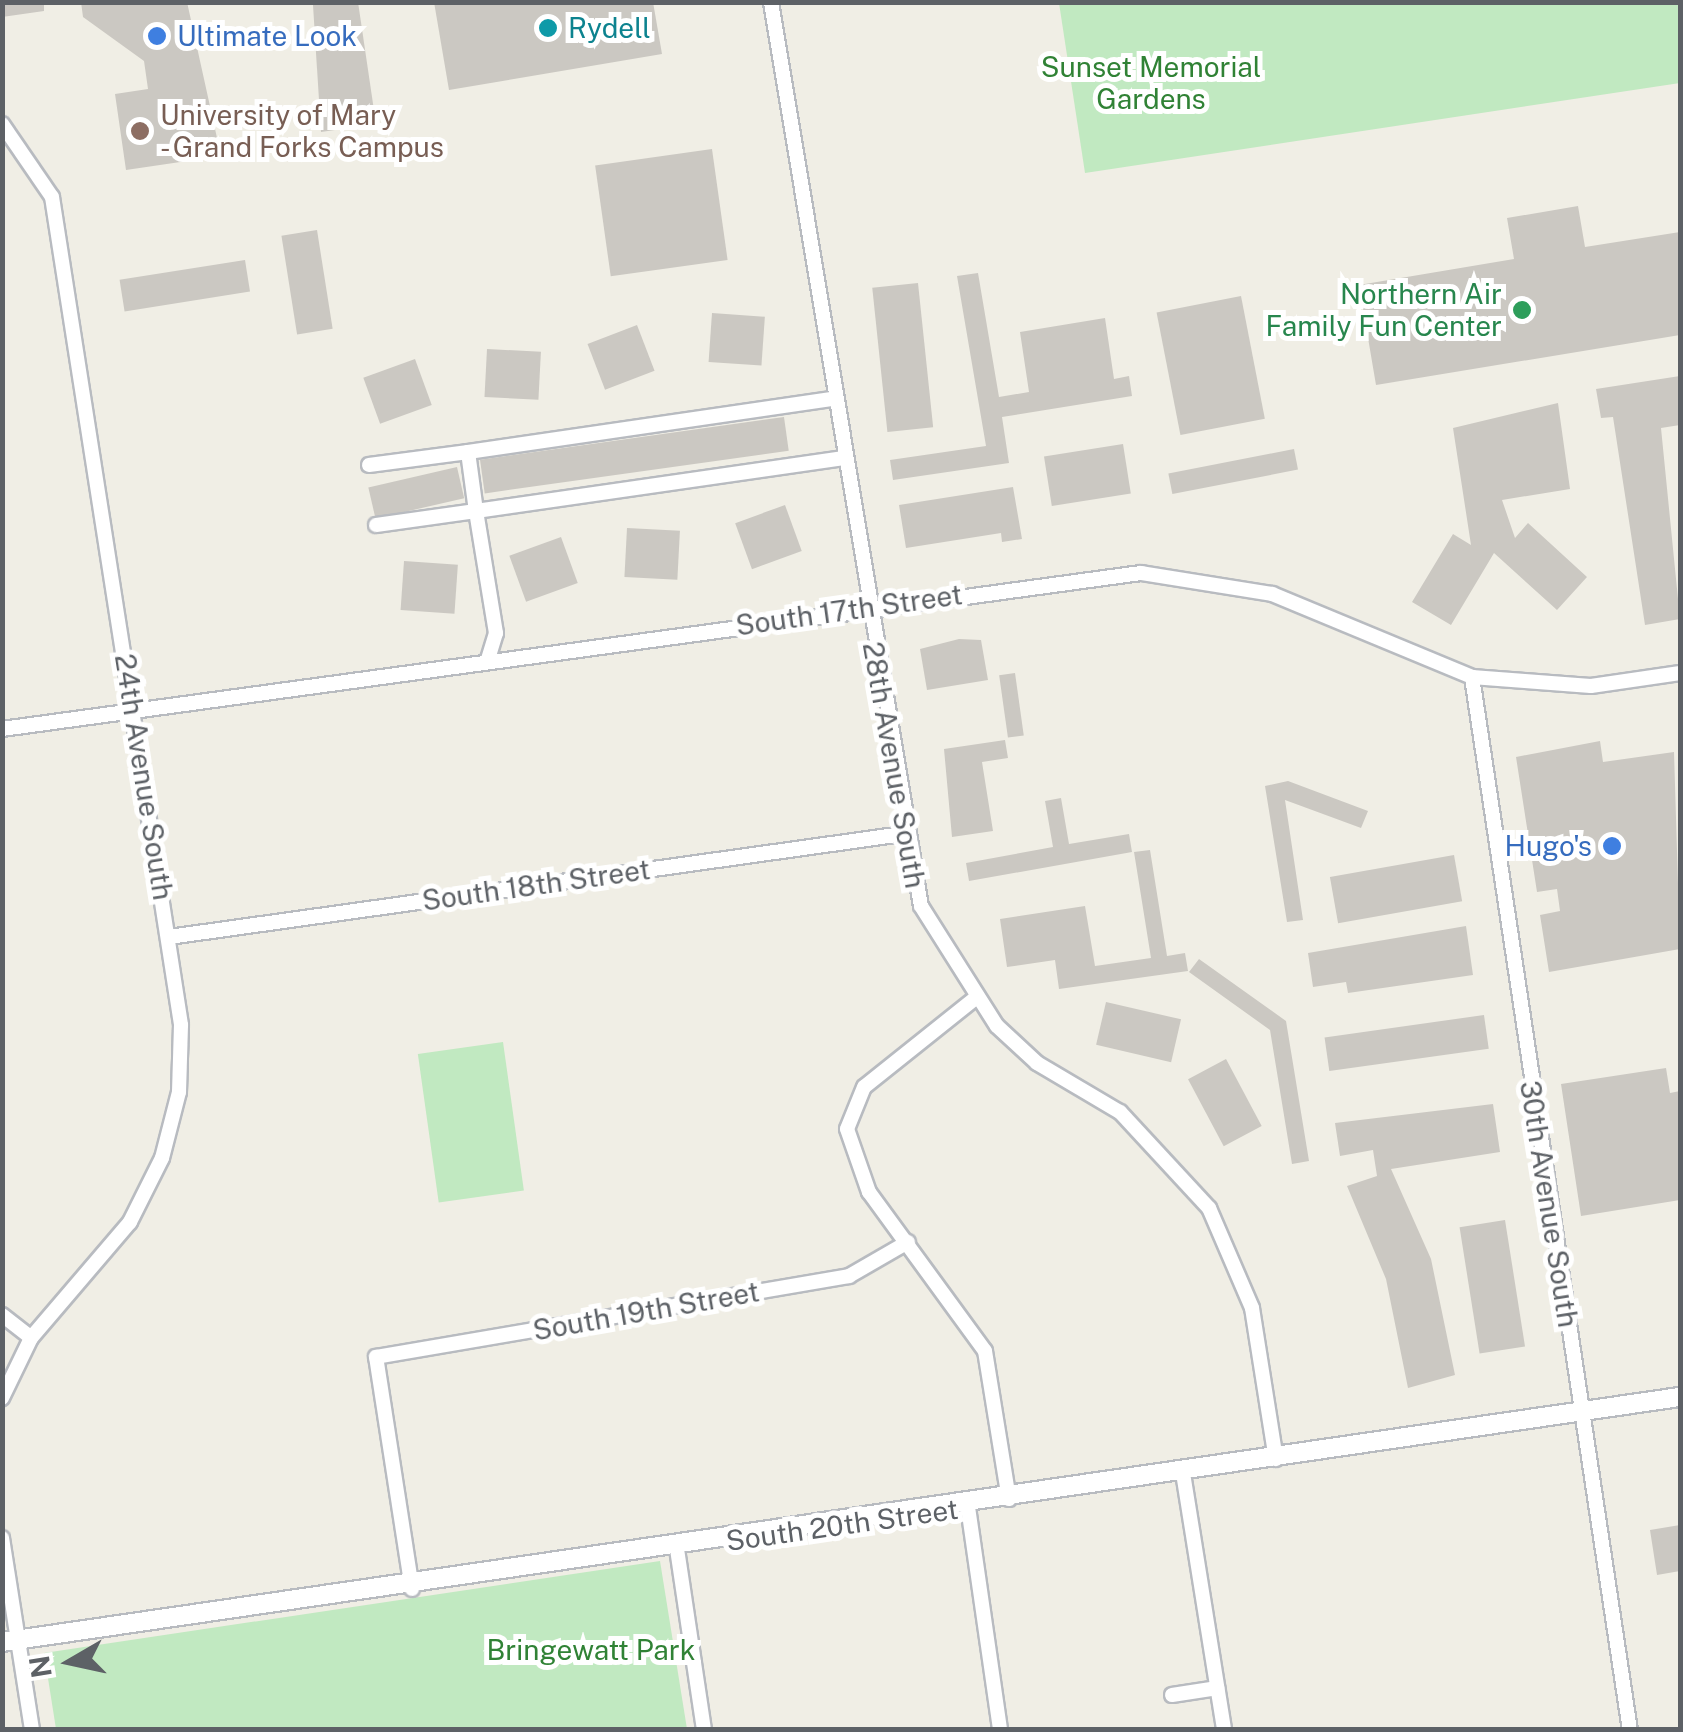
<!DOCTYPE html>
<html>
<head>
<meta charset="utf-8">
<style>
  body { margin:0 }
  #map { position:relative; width:1683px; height:1732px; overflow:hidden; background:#f0eee5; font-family:"Public Sans",sans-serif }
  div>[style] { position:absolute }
  .green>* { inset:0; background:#c1e9c1; transform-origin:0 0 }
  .building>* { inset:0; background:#cbc8c2; transform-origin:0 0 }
  .roads { filter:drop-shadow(2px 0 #b8bbc0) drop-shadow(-2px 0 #b8bbc0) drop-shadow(0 2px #b8bbc0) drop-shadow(0 -2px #b8bbc0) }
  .minor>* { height:14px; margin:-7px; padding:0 7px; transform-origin:7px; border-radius:7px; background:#fff }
  .tertiary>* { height:18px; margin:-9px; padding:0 9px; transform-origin:9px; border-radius:9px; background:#fff }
  .dots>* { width:28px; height:28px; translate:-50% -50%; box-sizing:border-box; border:5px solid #fff; border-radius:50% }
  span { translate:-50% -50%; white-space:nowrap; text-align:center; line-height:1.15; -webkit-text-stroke:10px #fff; paint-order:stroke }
  .culture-label { font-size:28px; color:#0d838f }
  .left { translate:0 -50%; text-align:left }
  .shop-label { font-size:28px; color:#366cbe }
  .right { translate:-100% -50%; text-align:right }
  .park-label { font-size:28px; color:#308235 }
  .education-label { font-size:28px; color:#785e54 }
  .leisure-label { font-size:28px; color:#27864d }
  .street-label { font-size:28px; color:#5d6166 }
  .frame { position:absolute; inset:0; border:5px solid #5d6166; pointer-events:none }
  .north { position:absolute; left:20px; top:1612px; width:100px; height:100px; -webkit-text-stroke:8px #fff; paint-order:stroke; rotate:261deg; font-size:28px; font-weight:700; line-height:40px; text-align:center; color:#5d6166 }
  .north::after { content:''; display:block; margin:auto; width:35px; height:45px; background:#5d6166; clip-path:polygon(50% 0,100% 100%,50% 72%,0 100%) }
</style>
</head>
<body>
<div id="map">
  <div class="green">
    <div style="clip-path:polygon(1059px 3px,1680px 3px,1680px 83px,1085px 173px)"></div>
    <div style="left:503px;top:1042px;width:150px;height:86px;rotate:82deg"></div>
    <div style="clip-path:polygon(660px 1561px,687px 1729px,56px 1729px,44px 1653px)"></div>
  </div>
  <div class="building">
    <div style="clip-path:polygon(2px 2px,44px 2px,44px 11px,2px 17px)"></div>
    <div style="clip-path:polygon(81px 2px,187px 2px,221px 156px,126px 170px,115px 94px,148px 89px,144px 61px,83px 17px)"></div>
    <div style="clip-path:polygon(327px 2px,358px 2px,376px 124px,321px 132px,313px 5px)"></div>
    <div style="clip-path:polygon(434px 2px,653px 2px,662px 54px,449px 90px)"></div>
    <div style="left:712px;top:149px;width:112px;height:118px;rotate:82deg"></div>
    <div style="clip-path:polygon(1578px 206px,1585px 247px,1680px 232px,1680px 335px,1376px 385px,1359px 285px,1514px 259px,1507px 218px)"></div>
    <div style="left:317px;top:230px;width:100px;height:36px;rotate:81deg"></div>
    <div style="left:245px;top:260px;width:32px;height:127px;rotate:81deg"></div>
    <div style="clip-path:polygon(978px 273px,999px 397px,1029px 392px,1020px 332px,1105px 318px,1114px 379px,1129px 376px,1132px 396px,1002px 417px,1009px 463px,893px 480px,890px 460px,986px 446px,957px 276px)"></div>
    <div style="left:918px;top:283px;width:145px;height:46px;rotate:84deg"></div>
    <div style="left:1241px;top:296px;width:125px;height:86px;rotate:79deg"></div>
    <div style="left:712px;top:313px;width:53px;height:49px;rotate:4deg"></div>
    <div style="left:637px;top:325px;width:49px;height:53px;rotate:69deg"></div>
    <div style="left:487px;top:349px;width:54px;height:48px;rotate:3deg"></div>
    <div style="left:415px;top:359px;width:49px;height:55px;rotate:70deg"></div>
    <div style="clip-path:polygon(1680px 376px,1680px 425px,1661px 428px,1680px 619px,1645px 625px,1613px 417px,1601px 418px,1596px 389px)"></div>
    <div style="clip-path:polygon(1558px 403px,1570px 489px,1502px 500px,1515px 538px,1528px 523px,1587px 577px,1557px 610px,1494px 553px,1451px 625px,1412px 602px,1453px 534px,1471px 545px,1453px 428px)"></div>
    <div style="left:784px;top:417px;width:34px;height:307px;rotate:82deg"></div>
    <div style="left:1123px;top:444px;width:50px;height:80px;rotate:81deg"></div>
    <div style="left:1294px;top:449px;width:21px;height:128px;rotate:79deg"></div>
    <div style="left:457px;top:467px;width:32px;height:91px;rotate:77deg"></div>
    <div style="clip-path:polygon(1013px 487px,1022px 539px,1002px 542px,1001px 533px,906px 548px,899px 505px)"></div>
    <div style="left:785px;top:505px;width:49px;height:53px;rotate:70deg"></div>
    <div style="left:627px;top:528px;width:53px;height:49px;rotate:3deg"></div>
    <div style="left:561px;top:537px;width:49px;height:55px;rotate:70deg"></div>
    <div style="left:404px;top:561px;width:54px;height:49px;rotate:4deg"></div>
    <div style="clip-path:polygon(959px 639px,981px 640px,988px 680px,927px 690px,920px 649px)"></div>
    <div style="left:1015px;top:673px;width:63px;height:16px;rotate:82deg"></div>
    <div style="clip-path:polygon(1005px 740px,1008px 758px,982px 762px,993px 831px,952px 837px,944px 749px)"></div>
    <div style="clip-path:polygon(1600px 741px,1603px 762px,1674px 752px,1680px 949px,1549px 972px,1540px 915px,1560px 911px,1557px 889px,1537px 892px,1516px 757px)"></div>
    <div style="clip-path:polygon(1288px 781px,1368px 811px,1361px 828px,1285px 800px,1303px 920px,1287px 922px,1265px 786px)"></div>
    <div style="clip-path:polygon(1061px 798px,1069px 844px,1129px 834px,1132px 852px,969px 881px,966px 863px,1053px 847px,1045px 801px)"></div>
    <div style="clip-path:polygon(1150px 850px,1167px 956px,1185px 953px,1188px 971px,1059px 989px,1055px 960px,1007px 967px,1000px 919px,1085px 906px,1095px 966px,1151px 958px,1134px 852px)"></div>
    <div style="left:1454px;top:855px;width:47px;height:126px;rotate:80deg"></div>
    <div style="clip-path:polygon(1466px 926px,1473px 975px,1348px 993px,1346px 982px,1313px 987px,1308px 953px)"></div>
    <div style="clip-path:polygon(1199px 959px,1286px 1021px,1309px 1161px,1292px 1164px,1270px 1030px,1189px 972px)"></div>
    <div style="left:1106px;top:1002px;width:77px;height:44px;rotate:13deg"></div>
    <div style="left:1484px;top:1015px;width:34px;height:161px;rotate:82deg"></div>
    <div style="left:1226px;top:1059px;width:76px;height:43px;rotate:62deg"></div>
    <div style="clip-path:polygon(1666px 1068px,1670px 1093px,1680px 1091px,1680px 1200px,1581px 1216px,1561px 1084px)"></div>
    <div style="clip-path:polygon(1493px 1104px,1500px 1152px,1391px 1169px,1431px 1259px,1455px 1375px,1408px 1388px,1386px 1279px,1347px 1186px,1377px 1176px,1373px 1150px,1340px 1156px,1335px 1123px)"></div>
    <div style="left:1505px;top:1220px;width:128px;height:46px;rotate:81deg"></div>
    <div style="clip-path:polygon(1680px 1525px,1680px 1571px,1657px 1575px,1650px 1530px)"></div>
  </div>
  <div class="roads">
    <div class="minor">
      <div style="left:771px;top:2px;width:916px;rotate:80.58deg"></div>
      <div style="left:921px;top:906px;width:142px;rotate:57.7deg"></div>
      <div style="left:997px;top:1026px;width:54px;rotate:42.8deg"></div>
      <div style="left:1037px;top:1063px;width:96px;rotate:30.6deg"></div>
      <div style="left:1120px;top:1112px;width:131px;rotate:47.2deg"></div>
      <div style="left:1209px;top:1208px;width:109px;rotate:66.7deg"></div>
      <div style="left:1252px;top:1308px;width:153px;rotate:81deg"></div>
      <div style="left:2px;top:124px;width:88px;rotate:55.6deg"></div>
      <div style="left:52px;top:197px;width:838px;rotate:81.14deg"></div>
      <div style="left:181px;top:1025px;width:67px;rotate:91.7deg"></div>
      <div style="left:179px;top:1092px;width:68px;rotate:104.4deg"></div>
      <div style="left:162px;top:1158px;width:72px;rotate:116.6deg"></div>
      <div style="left:130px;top:1222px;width:153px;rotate:130.5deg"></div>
      <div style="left:31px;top:1338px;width:67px;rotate:115.8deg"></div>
      <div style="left:468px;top:452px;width:369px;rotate:-8.3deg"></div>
      <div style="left:369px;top:465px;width:100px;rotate:-7.5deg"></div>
      <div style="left:468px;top:452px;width:60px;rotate:82.3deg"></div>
      <div style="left:476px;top:511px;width:370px;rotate:-8.2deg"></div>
      <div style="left:376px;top:525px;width:101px;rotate:-8deg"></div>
      <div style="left:476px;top:511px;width:124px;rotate:80.7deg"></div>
      <div style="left:496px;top:633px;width:28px;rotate:107deg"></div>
      <div style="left:1472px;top:677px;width:1065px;rotate:81.47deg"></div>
      <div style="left:2px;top:729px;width:1150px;rotate:-7.8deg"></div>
      <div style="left:1141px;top:573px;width:133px;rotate:9.1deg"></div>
      <div style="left:1272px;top:594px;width:217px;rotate:22.5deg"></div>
      <div style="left:1472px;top:677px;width:119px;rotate:4.3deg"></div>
      <div style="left:1591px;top:686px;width:90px;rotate:-8.3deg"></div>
      <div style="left:169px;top:937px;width:741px;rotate:-7.99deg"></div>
      <div style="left:973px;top:1000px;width:139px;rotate:141.4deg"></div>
      <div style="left:864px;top:1087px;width:45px;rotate:112deg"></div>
      <div style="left:847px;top:1129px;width:67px;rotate:70.8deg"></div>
      <div style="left:869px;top:1192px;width:197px;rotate:53.9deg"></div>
      <div style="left:985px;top:1351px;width:150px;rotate:80.8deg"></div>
      <div style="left:2px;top:1315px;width:37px;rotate:38deg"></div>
      <div style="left:1183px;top:1473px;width:260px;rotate:80.9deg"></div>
      <div style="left:968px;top:1507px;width:225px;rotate:81.8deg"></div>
      <div style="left:2px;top:1538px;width:194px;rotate:81.1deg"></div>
      <div style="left:677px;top:1549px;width:183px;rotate:81.5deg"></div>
      <div style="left:412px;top:1589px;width:235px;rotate:-98.8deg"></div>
      <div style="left:376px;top:1357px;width:480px;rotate:-9.7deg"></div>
      <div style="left:849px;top:1276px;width:68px;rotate:-30deg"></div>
      <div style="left:1172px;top:1695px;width:46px;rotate:-8.8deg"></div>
    </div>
    <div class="tertiary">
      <div style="left:2px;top:1642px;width:1696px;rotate:-8.31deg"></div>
    </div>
  </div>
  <div class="dots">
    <div style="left:548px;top:28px;background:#0f9aa8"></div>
    <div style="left:157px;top:36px;background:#3f7fe0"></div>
    <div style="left:140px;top:131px;background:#8d6e63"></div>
    <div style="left:1522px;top:310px;background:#2e9e5b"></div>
    <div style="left:1612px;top:846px;background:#3f7fe0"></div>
  </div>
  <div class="culture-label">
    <span class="left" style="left:568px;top:28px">Rydell</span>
  </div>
  <div class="shop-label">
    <span class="left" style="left:177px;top:36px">Ultimate Look</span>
    <span class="right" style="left:1592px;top:846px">Hugo's</span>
  </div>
  <div class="park-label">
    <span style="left:1151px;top:83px">Sunset Memorial<br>Gardens</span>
    <span style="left:591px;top:1650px">Bringewatt Park</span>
  </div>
  <div class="education-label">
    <span class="left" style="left:160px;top:131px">University of Mary<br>- Grand Forks Campus</span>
  </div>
  <div class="leisure-label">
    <span class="right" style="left:1502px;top:310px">Northern Air<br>Family Fun Center</span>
  </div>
  <div class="street-label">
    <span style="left:849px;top:610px;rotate:-8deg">South 17th Street</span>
    <span style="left:894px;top:765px;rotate:80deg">28th Avenue South</span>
    <span style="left:144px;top:777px;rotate:81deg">24th Avenue South</span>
    <span style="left:536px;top:885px;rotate:-8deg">South 18th Street</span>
    <span style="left:1549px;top:1204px;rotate:81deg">30th Avenue South</span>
    <span style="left:646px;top:1311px;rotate:-10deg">South 19th Street</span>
    <span style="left:842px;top:1525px;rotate:-8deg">South 20th Street</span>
  </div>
  <div class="frame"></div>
  <div class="north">N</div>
</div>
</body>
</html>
